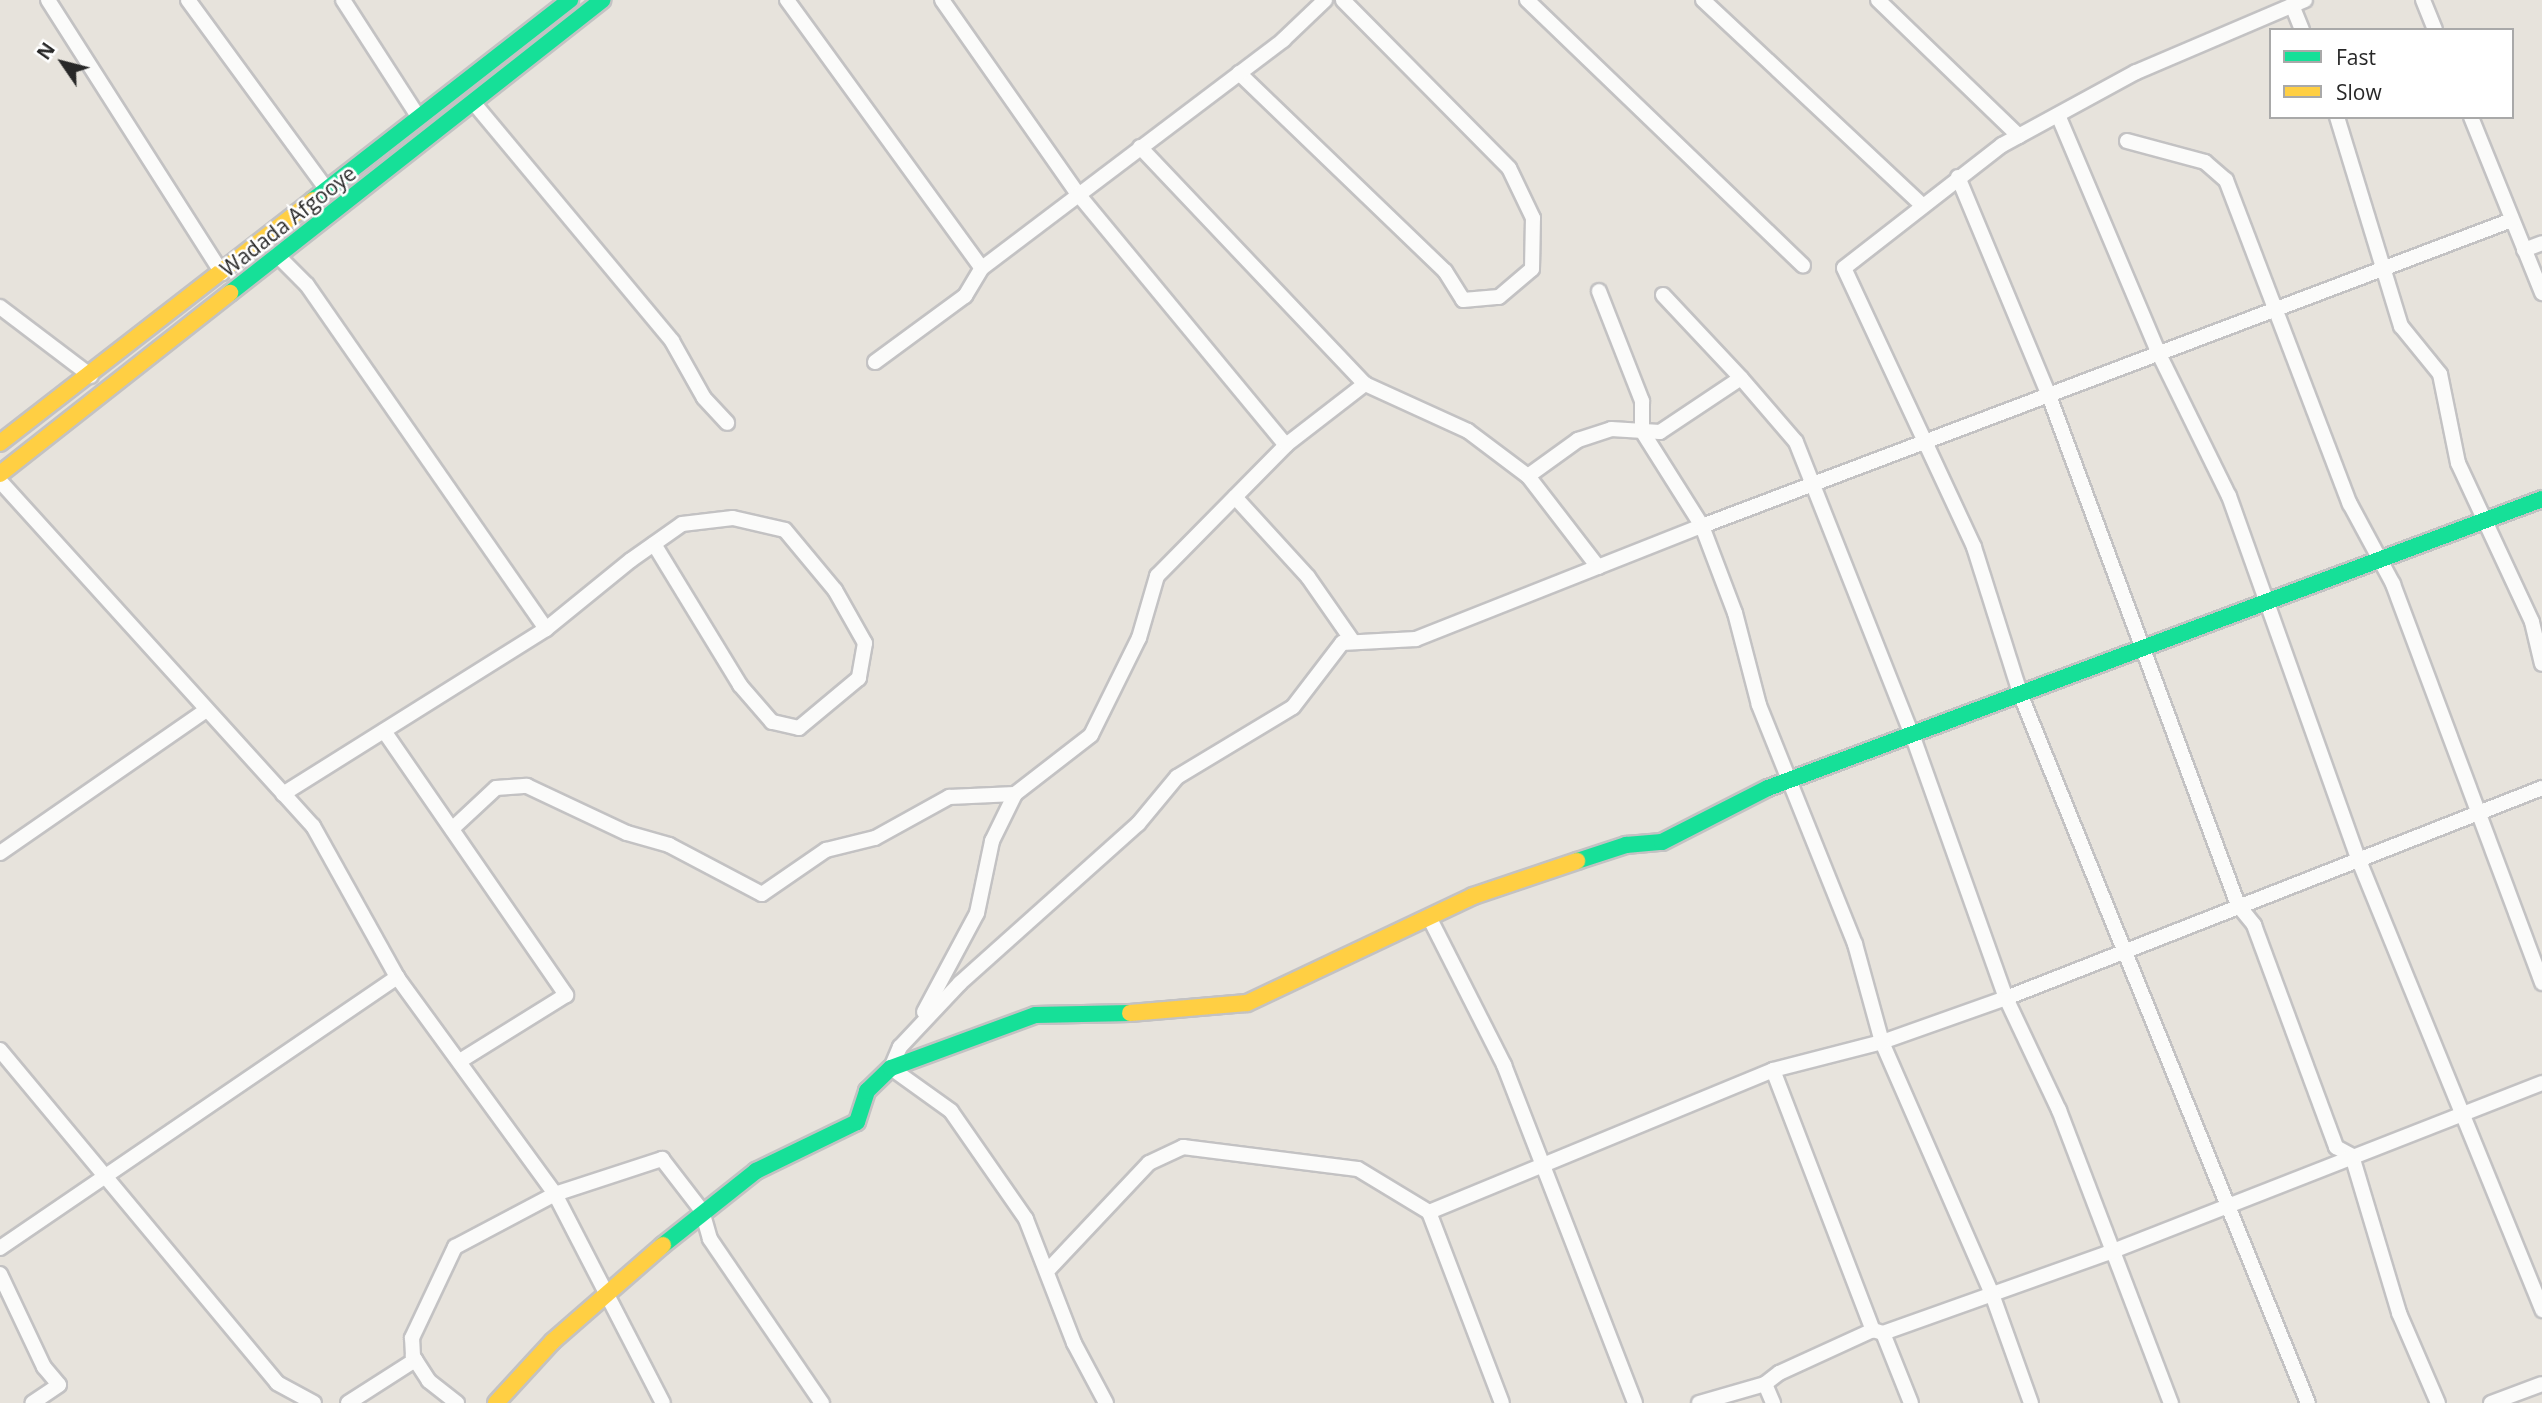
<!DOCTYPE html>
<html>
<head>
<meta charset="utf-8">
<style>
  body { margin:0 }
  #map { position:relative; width:2542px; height:1403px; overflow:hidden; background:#e7e3dc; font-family:"Open Sans",sans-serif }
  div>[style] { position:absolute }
  .roads { filter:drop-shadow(2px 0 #c3c2c3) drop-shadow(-2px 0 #c3c2c3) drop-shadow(0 2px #c3c2c3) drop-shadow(0 -2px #c3c2c3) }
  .street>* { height:14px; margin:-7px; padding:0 7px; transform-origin:7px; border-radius:7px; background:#fbfbfa }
  .fast>* { height:16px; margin:-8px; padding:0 8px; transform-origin:8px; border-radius:8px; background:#16e098 }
  .slow>* { height:16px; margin:-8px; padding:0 8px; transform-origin:8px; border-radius:8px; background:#ffcf43 }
  span { translate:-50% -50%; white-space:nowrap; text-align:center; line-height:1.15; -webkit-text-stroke:5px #fff; paint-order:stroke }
  .street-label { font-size:21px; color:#282828 }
  .legend { position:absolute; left:2269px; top:28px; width:245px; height:91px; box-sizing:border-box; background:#fff; border:2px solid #a9a9a9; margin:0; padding:9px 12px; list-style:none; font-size:21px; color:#282828 }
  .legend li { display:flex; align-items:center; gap:14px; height:35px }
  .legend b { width:35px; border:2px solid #a9a9a9 }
  .north { position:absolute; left:28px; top:28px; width:70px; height:70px; -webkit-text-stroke:5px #fff; paint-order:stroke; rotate:305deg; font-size:19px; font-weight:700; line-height:28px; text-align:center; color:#282828 }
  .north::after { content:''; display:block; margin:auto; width:24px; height:32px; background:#282828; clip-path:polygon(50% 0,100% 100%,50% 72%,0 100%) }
</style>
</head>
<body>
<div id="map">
  <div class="roads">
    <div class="street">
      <div style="left:48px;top:0;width:324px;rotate:57.5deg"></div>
      <div style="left:188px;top:0;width:235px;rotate:53.8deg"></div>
      <div style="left:343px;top:0;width:140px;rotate:57.2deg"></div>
      <div style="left:787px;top:0;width:331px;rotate:54deg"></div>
      <div style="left:942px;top:0;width:237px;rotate:55deg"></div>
      <div style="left:1078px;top:194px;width:326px;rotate:50.4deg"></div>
      <div style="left:1527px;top:0;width:383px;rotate:43.9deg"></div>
      <div style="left:1703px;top:0;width:299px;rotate:43.1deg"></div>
      <div style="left:1878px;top:0;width:196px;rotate:44deg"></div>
      <div style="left:2305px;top:0;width:184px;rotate:156.9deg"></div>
      <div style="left:2136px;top:72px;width:153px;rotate:151.4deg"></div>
      <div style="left:2002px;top:145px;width:200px;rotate:142.1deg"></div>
      <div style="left:1844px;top:268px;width:308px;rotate:65deg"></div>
      <div style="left:1974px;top:547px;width:156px;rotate:72.5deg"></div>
      <div style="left:2021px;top:696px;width:763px;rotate:67.91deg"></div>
      <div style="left:2423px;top:0;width:32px;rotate:68deg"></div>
      <div style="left:2292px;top:5px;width:27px;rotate:68deg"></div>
      <div style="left:1239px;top:73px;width:286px;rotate:43.9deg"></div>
      <div style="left:1445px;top:271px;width:34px;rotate:58deg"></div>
      <div style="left:1463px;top:300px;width:36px;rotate:-5deg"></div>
      <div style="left:1499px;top:297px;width:43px;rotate:-40.3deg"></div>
      <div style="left:1532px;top:269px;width:51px;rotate:-88.9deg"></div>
      <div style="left:1533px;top:218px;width:55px;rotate:-115.6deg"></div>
      <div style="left:1509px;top:168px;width:236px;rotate:-134.7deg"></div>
      <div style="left:473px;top:102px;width:311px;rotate:50.2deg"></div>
      <div style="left:672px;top:341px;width:65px;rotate:60.7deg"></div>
      <div style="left:704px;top:398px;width:34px;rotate:47deg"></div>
      <div style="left:2058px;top:115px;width:259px;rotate:67.1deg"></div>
      <div style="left:2159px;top:354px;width:158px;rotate:63.8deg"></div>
      <div style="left:2229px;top:496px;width:390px;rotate:70.4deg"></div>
      <div style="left:2360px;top:863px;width:483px;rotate:67.8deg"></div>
      <div style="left:2337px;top:117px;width:219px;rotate:73deg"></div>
      <div style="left:2401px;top:326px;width:62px;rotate:50.9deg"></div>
      <div style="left:2440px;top:374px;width:91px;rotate:78.6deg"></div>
      <div style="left:2458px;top:463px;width:175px;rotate:65deg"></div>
      <div style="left:2532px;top:622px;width:43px;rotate:76.6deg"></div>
      <div style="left:2471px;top:117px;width:190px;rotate:68deg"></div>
      <div style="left:2127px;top:141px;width:81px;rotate:15.1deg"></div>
      <div style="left:2205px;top:162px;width:28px;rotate:41deg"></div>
      <div style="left:2226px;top:180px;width:347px;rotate:69.1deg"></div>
      <div style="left:2350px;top:504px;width:91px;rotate:61.7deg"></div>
      <div style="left:2393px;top:584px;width:426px;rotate:69.5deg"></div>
      <div style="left:1140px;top:147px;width:327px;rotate:46.5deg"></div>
      <div style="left:1365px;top:384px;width:113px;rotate:24.5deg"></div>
      <div style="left:1468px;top:431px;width:75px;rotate:36.9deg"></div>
      <div style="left:1528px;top:476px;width:115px;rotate:52.4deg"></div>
      <div style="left:1958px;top:177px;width:234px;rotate:67.4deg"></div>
      <div style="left:2048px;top:393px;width:546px;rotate:69.64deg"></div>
      <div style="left:2238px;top:905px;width:26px;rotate:51deg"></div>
      <div style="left:2254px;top:925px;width:237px;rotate:69.7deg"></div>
      <div style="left:2336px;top:1147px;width:18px;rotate:29deg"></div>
      <div style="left:2352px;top:1156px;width:164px;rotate:73.3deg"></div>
      <div style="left:2399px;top:1313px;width:98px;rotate:66.6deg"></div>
      <div style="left:2524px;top:250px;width:19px;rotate:-21deg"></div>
      <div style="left:277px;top:255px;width:42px;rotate:45deg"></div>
      <div style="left:307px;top:285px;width:419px;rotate:55.2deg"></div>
      <div style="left:0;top:307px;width:114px;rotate:37.2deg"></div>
      <div style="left:875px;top:362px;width:112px;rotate:-36.3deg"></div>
      <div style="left:965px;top:296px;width:33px;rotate:-59deg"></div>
      <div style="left:982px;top:268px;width:378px;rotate:-37.1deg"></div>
      <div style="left:1283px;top:40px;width:58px;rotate:-43.6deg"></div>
      <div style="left:1741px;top:378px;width:84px;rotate:49.3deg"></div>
      <div style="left:1796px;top:442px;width:317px;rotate:68.4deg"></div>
      <div style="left:1913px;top:737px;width:277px;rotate:70.4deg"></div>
      <div style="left:2006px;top:998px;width:124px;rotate:64.7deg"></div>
      <div style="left:2059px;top:1110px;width:314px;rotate:69.1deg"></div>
      <div style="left:1528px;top:476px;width:62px;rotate:-35.8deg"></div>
      <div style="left:1578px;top:440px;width:35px;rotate:-18deg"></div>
      <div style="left:1611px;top:429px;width:49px;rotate:3.5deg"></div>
      <div style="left:1660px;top:432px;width:97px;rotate:-33.7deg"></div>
      <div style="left:1741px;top:378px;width:114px;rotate:-133.2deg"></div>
      <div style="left:0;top:481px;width:466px;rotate:47.8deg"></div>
      <div style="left:313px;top:826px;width:173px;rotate:60.9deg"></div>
      <div style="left:397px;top:977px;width:268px;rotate:53.9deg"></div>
      <div style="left:555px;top:1194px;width:235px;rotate:62.7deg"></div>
      <div style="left:1235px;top:497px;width:108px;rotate:47.6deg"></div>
      <div style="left:1308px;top:577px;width:77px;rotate:55.1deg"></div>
      <div style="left:384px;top:731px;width:321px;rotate:55.4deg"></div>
      <div style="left:566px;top:995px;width:125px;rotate:148.1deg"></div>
      <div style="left:283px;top:794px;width:310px;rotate:-32.1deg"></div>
      <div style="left:546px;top:629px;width:109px;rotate:-39.1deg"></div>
      <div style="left:631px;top:560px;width:62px;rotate:-35.2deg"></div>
      <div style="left:682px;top:524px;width:51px;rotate:-6.7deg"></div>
      <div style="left:733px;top:518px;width:53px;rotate:13deg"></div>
      <div style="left:785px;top:530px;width:78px;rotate:50.2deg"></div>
      <div style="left:835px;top:590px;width:61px;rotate:60.5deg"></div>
      <div style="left:865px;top:643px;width:36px;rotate:100deg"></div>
      <div style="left:859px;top:678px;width:78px;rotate:140.2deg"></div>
      <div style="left:799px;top:728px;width:28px;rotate:-167deg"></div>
      <div style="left:772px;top:722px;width:49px;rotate:-130.9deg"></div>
      <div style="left:740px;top:685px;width:165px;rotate:-121.4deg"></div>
      <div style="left:452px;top:829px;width:60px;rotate:-43deg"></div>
      <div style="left:496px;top:788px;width:31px;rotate:-4deg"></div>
      <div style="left:527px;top:786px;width:110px;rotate:25.2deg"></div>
      <div style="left:627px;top:833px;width:44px;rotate:15.9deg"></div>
      <div style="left:669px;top:845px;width:105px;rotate:27.8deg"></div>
      <div style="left:762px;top:894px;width:78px;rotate:-34.5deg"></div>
      <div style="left:826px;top:850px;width:50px;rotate:-13.8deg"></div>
      <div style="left:875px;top:838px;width:85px;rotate:-29deg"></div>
      <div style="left:949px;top:797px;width:66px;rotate:-2.6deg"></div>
      <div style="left:0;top:853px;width:248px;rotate:-34.7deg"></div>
      <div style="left:1430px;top:919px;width:164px;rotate:63.1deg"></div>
      <div style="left:1504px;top:1065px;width:362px;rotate:68.8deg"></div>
      <div style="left:924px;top:1012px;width:112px;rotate:-61.8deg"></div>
      <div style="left:977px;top:913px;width:74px;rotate:-78.2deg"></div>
      <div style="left:992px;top:841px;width:52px;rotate:-63.9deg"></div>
      <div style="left:1015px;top:794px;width:96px;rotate:-37.8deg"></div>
      <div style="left:1091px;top:735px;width:108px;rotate:-63.7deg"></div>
      <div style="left:1139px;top:638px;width:65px;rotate:-73.8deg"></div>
      <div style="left:1157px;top:576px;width:184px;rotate:-45.4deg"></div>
      <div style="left:1286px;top:445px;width:100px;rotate:-37.7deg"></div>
      <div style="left:0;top:1050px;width:433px;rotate:50.2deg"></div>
      <div style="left:277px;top:1383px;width:42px;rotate:28.4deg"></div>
      <div style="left:1773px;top:1070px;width:113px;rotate:-14.4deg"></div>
      <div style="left:1882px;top:1042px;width:132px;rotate:-19.5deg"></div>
      <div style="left:2006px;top:998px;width:576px;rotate:-21.39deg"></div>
      <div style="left:1429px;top:1212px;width:204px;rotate:69.1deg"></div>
      <div style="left:0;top:1248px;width:481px;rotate:-34.3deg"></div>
      <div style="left:1050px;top:1268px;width:144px;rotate:-46.7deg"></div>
      <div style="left:1149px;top:1163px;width:38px;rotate:-25deg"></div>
      <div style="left:1183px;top:1147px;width:176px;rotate:7.2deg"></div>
      <div style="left:1358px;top:1169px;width:83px;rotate:31.2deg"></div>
      <div style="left:1429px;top:1212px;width:372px;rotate:-22.4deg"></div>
      <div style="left:1773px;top:1070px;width:279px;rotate:69deg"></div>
      <div style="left:1873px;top:1330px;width:103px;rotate:155.4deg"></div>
      <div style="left:1779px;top:1373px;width:18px;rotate:142deg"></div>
      <div style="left:1765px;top:1384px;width:21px;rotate:67deg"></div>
      <div style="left:0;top:1274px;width:103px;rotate:64.7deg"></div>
      <div style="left:44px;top:1367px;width:23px;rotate:50deg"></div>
      <div style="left:59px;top:1385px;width:32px;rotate:146deg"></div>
      <div style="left:1873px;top:1330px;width:10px;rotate:17deg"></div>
      <div style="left:1883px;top:1333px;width:239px;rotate:-19.6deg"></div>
      <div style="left:2108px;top:1253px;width:466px;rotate:-21.4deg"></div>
      <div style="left:1883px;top:1333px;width:75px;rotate:68.2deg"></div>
      <div style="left:348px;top:1403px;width:80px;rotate:-32.7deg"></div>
      <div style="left:457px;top:1403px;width:36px;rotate:-142deg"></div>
      <div style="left:429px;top:1381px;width:30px;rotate:-123deg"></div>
      <div style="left:413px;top:1356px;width:18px;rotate:-93deg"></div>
      <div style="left:412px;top:1338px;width:101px;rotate:-64.7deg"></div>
      <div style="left:455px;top:1247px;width:113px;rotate:-27.9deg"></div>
      <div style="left:555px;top:1194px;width:113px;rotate:-18.1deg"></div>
      <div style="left:662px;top:1159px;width:66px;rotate:52.4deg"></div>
      <div style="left:702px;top:1211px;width:29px;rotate:74deg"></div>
      <div style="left:710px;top:1239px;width:199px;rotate:55.7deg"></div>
      <div style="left:1106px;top:1403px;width:68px;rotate:-118.1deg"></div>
      <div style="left:1074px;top:1343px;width:133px;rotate:-111.2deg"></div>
      <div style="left:1026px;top:1219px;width:131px;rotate:-124.8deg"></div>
      <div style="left:951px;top:1111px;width:74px;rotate:-144.4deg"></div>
      <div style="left:891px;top:1068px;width:23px;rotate:-67deg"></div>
      <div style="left:900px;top:1047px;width:88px;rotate:-46.8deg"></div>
      <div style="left:960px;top:983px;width:239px;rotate:-41.8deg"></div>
      <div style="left:1138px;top:824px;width:61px;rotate:-50.3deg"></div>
      <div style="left:1177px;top:777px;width:135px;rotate:-31.1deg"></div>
      <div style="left:1293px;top:707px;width:81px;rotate:-52.6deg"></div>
      <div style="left:1342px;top:643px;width:74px;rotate:-3.1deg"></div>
      <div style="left:1416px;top:639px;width:308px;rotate:-21.6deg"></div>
      <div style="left:1702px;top:526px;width:112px;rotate:-122.3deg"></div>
      <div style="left:1642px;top:431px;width:30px;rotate:-90deg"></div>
      <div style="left:1642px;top:401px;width:118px;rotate:-111.4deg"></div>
      <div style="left:1699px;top:1403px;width:69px;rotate:-16.1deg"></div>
      <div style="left:2031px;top:1403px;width:116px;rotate:-109.7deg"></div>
      <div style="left:1992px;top:1294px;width:275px;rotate:-113.6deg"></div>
      <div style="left:1882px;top:1042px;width:102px;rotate:-105.4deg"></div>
      <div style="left:1855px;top:944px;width:258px;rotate:-111.9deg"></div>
      <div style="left:1759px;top:705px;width:95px;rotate:-104.6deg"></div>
      <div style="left:1735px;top:613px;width:93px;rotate:-110.8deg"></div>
      <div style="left:1702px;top:526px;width:866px;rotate:-20.7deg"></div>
      <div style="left:2491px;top:1403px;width:54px;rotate:-20.4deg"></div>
    </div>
    <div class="fast">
      <div style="left:313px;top:200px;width:326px;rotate:-37.9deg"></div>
      <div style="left:230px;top:293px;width:474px;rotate:-38.2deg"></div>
      <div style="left:1577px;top:861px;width:52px;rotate:-18.1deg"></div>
      <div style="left:1626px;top:845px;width:36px;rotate:-5deg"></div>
      <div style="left:1662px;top:842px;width:119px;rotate:-27deg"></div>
      <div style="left:1768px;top:788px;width:826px;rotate:-20.47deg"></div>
      <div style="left:663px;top:1245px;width:119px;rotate:-38.5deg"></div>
      <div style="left:756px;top:1171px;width:112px;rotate:-25.9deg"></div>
      <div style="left:857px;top:1122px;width:33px;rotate:-72deg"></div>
      <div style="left:867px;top:1091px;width:33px;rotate:-44deg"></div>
      <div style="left:891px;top:1068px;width:153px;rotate:-20.2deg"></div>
      <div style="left:1035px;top:1015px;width:95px;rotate:-1.2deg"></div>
    </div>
    <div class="slow">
      <div style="left:0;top:443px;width:396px;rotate:-37.8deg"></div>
      <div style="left:0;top:474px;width:293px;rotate:-38.2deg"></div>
      <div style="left:1130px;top:1013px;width:117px;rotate:-4.9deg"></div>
      <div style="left:1247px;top:1003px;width:250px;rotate:-25.3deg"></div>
      <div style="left:1473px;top:896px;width:110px;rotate:-18.6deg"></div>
      <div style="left:496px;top:1403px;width:84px;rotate:-47.4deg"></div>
      <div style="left:553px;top:1341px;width:146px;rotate:-41.1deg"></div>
    </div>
  </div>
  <div class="street-label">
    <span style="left:288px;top:221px;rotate:-38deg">Wadada Afgooye</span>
  </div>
  <ul class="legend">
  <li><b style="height:9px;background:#16e098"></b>Fast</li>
  <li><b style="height:9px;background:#ffcf43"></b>Slow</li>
  </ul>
  <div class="north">N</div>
</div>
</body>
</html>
